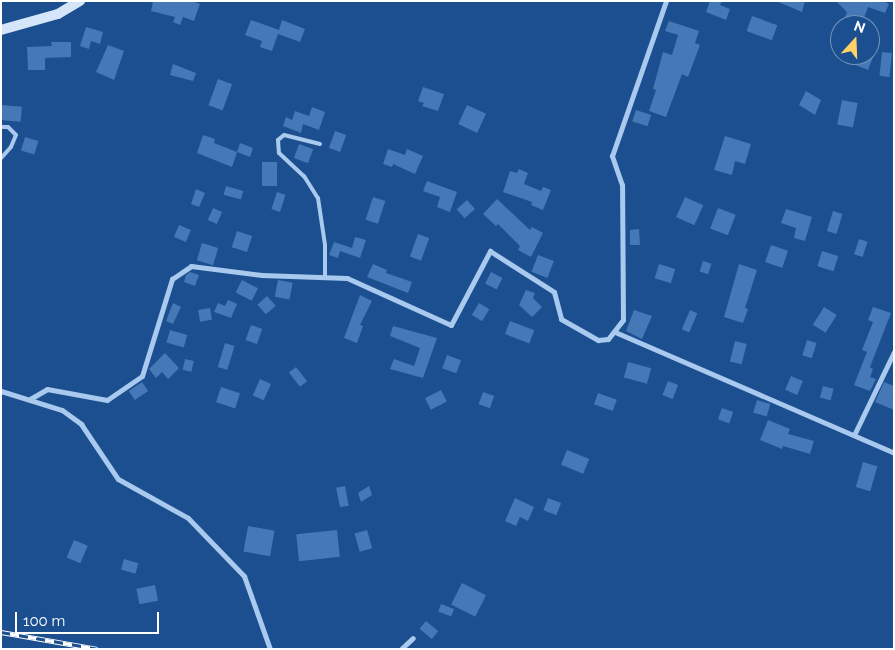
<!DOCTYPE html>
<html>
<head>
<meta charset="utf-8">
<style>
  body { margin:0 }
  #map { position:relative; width:895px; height:650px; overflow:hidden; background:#1b4f8f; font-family:Raleway,sans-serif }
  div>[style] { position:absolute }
  .building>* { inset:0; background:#4478b7; transform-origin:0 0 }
  .service>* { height:4px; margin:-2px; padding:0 2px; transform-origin:2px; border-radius:2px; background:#a9c9ee }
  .minor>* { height:5px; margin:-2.5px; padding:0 2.5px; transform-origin:2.5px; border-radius:2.5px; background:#a9c9ee }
  .secondary>* { height:10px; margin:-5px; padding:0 5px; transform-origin:5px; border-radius:5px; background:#d6e6fa }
  .rail>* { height:5px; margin-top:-2.5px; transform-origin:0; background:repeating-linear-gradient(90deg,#1b4f8f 0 9px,#fff 0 18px); box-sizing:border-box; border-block:1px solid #fff }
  span { translate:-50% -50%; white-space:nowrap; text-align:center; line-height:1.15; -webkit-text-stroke:4px #1b4f8f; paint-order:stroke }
  .frame { position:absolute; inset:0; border:2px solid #fff; pointer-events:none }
  .north { position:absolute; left:830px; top:15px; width:50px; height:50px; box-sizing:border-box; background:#1b4f8f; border:1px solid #7695bc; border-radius:50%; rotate:20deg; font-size:14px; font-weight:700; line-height:20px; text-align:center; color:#fff }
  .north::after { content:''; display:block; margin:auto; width:18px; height:22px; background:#ffd166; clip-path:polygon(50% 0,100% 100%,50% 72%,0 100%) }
  .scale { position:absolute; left:15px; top:612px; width:144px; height:22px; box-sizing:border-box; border:2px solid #fff; border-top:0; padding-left:6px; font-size:15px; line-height:18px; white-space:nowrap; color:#fff; -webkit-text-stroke:4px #1b4f8f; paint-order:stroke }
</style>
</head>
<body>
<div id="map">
  <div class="building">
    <div style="clip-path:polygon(153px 1px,192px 1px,200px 4px,194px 21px,183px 17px,180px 25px,173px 22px,175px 17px,151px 11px)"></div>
    <div style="clip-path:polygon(710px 1px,722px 1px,720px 5px,730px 9px,726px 20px,706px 12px)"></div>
    <div style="clip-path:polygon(776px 1px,805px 1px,802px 12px)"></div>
    <div style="clip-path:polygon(836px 1px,883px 1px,889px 4px,885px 13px,868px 7px,862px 23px,845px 17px,847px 12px)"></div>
    <div style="left:752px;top:16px;width:27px;height:16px;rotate:20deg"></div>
    <div style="clip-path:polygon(251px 20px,279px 30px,282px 20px,305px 29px,300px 42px,278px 34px,272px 51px,260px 47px,262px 41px,245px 35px)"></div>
    <div style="clip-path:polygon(669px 21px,699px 31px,695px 43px,700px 45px,688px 77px,682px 74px,666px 117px,649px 111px,656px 90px,653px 89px,663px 52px,672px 55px,678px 35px,665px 31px)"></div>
    <div style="clip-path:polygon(86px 27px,103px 32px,100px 44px,91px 41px,89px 49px,80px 46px)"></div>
    <div style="clip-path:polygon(51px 42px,71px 42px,71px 57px,45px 58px,45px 70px,28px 70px,27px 47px,52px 46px)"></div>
    <div style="clip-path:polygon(108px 45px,124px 51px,114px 80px,96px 72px)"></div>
    <div style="left:882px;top:52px;width:10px;height:24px;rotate:6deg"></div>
    <div style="clip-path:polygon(857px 55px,874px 55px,868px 70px,853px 64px)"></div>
    <div style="clip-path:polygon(173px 64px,196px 73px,193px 81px,170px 75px)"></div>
    <div style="left:218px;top:79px;width:15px;height:28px;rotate:20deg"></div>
    <div style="clip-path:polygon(423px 87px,444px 94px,438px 111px,422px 106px,424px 103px,418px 101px)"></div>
    <div style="clip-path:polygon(806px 91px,821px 100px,815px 115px,799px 105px)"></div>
    <div style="left:842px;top:100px;width:16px;height:25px;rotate:11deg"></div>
    <div style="left:1px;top:105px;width:21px;height:15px;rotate:5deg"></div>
    <div style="left:467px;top:105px;width:21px;height:21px;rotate:25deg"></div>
    <div style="clip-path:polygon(312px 107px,325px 112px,319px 130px,303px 124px,301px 133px,283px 126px,286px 117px,292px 120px,295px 111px,309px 116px)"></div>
    <div style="left:636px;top:110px;width:16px;height:12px;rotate:18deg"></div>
    <div style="left:335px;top:131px;width:12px;height:18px;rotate:20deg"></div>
    <div style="clip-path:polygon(203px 135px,215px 139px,214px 143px,237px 152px,240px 143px,253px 148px,250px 157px,237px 152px,232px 167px,197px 153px)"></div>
    <div style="clip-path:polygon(725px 136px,751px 144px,745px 164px,735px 161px,732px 175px,714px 170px)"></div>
    <div style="left:25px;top:137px;width:14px;height:14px;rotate:17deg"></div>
    <div style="left:299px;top:144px;width:15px;height:15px;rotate:20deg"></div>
    <div style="clip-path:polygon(388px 149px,405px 155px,407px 149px,423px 156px,415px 174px,393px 164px,392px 167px,383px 164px)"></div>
    <div style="left:262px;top:162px;width:15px;height:24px"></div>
    <div style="clip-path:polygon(519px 169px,528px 173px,524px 184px,541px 191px,543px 187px,551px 190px,543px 210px,531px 205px,532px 202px,503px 192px,510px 171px,517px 173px)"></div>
    <div style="clip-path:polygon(427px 181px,457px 192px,450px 212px,437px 207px,440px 197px,423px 191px)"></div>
    <div style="left:226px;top:186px;width:18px;height:9px;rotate:16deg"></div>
    <div style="clip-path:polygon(196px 189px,205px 193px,199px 207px,191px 204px)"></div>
    <div style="left:277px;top:192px;width:9px;height:18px;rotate:18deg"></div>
    <div style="left:373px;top:197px;width:13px;height:24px;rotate:18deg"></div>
    <div style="left:685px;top:197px;width:20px;height:22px;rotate:24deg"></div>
    <div style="clip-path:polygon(497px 199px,530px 230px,532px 227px,543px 233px,531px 257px,518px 250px,520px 246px,498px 224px,496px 226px,483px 214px)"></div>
    <div style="left:467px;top:200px;width:12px;height:14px;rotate:48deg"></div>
    <div style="left:213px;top:208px;width:10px;height:13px;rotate:24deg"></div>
    <div style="left:718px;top:208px;width:19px;height:22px;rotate:21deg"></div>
    <div style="clip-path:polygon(786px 209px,812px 217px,805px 241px,794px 238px,796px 228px,781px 223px)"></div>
    <div style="left:833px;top:211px;width:10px;height:21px;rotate:17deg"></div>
    <div style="left:179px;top:225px;width:13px;height:13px;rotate:23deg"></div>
    <div style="clip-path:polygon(639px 229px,640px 245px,630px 245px,630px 230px)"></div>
    <div style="left:237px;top:231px;width:16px;height:17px;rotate:18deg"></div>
    <div style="left:418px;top:234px;width:12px;height:24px;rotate:20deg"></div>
    <div style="clip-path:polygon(355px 237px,366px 240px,360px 258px,340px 251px,338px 258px,329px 255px,334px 242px,352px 248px)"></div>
    <div style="left:859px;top:239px;width:9px;height:16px;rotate:18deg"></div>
    <div style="left:202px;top:243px;width:17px;height:18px;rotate:17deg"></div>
    <div style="left:771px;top:245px;width:18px;height:18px;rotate:19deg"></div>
    <div style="left:822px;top:251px;width:17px;height:16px;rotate:17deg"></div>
    <div style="left:538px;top:255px;width:17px;height:18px;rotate:21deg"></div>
    <div style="left:703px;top:261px;width:9px;height:11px;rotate:18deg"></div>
    <div style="clip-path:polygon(373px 264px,387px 270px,386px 273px,412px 282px,408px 293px,367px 277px)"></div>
    <div style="left:659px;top:264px;width:17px;height:15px;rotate:17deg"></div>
    <div style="clip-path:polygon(739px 264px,757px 270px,745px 308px,748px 309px,743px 323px,724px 317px)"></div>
    <div style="clip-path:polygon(190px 272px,199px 275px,195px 286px,184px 282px,186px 275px)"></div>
    <div style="left:491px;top:272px;width:13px;height:13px;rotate:27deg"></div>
    <div style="left:242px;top:280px;width:18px;height:14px;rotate:27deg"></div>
    <div style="left:278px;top:280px;width:15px;height:17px;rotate:11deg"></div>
    <div style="clip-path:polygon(526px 290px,535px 293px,533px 298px,542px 307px,532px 317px,519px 305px)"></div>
    <div style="clip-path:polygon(360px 295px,372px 301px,360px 325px,363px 326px,357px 343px,344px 338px)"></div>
    <div style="left:267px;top:296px;width:13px;height:13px;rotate:48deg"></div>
    <div style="clip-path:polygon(228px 300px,237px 304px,231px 318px,214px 312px,218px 303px,225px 306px)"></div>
    <div style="clip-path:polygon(173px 303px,181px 307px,173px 324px,166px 321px)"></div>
    <div style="left:479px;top:303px;width:12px;height:14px;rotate:31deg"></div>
    <div style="left:824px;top:307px;width:15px;height:21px;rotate:32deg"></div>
    <div style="clip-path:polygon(873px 307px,891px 313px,870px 367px,873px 369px,870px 377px,876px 379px,870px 391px,854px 385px,867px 352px,862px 350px,873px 322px,868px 320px)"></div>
    <div style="left:210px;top:308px;width:12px;height:12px;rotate:81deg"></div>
    <div style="clip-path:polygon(634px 310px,652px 316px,642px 339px,626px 331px)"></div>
    <div style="left:690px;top:310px;width:8px;height:21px;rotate:23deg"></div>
    <div style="left:510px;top:321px;width:26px;height:14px;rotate:21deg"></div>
    <div style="left:251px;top:325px;width:12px;height:16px;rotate:20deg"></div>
    <div style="clip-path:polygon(393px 326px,437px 338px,423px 378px,390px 369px,394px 359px,414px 366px,420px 348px,390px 336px)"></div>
    <div style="left:170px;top:330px;width:18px;height:13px;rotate:16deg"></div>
    <div style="left:807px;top:340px;width:10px;height:16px;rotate:17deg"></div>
    <div style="left:735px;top:341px;width:12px;height:21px;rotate:14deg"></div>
    <div style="left:225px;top:343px;width:10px;height:25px;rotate:17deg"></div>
    <div style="clip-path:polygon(165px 353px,179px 368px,168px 379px,162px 372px,156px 378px,149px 369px)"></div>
    <div style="left:447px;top:355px;width:15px;height:14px;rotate:20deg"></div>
    <div style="left:185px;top:359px;width:9px;height:11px;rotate:13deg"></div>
    <div style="left:628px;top:362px;width:24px;height:16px;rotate:15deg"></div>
    <div style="left:296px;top:367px;width:18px;height:9px;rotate:52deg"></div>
    <div style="left:791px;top:376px;width:13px;height:15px;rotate:23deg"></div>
    <div style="left:260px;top:379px;width:12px;height:18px;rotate:24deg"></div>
    <div style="left:668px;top:381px;width:11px;height:15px;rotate:22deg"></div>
    <div style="left:142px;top:382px;width:11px;height:16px;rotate:56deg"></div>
    <div style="clip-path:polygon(884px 382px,894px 386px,894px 410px,875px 402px)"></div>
    <div style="left:823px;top:386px;width:11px;height:12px;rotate:15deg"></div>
    <div style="left:221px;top:387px;width:20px;height:16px;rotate:18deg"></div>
    <div style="left:441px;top:390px;width:13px;height:18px;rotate:63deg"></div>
    <div style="left:483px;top:392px;width:12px;height:13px;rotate:20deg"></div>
    <div style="left:598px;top:393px;width:20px;height:12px;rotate:20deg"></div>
    <div style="left:757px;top:400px;width:14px;height:13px;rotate:17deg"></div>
    <div style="left:722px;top:408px;width:12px;height:12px;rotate:20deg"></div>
    <div style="clip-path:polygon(768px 420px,790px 429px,788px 434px,814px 441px,810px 454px,783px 446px,782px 449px,760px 440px)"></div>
    <div style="left:567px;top:450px;width:24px;height:16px;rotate:22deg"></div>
    <div style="left:863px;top:462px;width:15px;height:26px;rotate:16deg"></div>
    <div style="left:345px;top:486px;width:20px;height:9px;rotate:79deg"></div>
    <div style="clip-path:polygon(369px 486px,372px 495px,361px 502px,358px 493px)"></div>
    <div style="clip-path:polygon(515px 498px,534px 507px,528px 521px,520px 517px,516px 526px,505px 521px)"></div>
    <div style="left:548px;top:498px;width:14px;height:13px;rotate:21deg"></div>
    <div style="left:248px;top:526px;width:27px;height:26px;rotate:10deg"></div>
    <div style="left:337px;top:530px;width:27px;height:41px;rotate:84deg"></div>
    <div style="left:367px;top:530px;width:19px;height:13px;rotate:74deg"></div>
    <div style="left:74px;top:540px;width:15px;height:19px;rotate:23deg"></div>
    <div style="left:124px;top:559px;width:15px;height:11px;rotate:16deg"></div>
    <div style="left:462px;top:583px;width:27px;height:24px;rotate:27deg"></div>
    <div style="left:155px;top:585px;width:16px;height:19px;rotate:79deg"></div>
    <div style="left:441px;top:604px;width:14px;height:8px;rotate:21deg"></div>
    <div style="left:426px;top:621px;width:16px;height:10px;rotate:40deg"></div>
  </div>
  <div class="service">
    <div style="left:1px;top:127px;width:7px"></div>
    <div style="left:8px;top:127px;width:11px;rotate:45deg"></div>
    <div style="left:16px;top:135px;width:13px;rotate:113deg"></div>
    <div style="left:11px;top:147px;width:15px;rotate:132deg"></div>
    <div style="left:320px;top:144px;width:37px;rotate:-166deg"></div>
    <div style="left:284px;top:135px;width:8px;rotate:140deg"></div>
    <div style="left:278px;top:140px;width:13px;rotate:86deg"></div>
    <div style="left:279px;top:153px;width:34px;rotate:43deg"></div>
    <div style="left:304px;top:176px;width:26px;rotate:58deg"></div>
    <div style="left:318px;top:198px;width:48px;rotate:81.5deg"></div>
    <div style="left:325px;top:245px;width:33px;rotate:90deg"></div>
  </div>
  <div class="minor">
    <div style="left:615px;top:332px;width:304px;rotate:23.4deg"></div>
    <div style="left:1px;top:391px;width:64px;rotate:17.3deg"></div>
    <div style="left:62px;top:410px;width:24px;rotate:36deg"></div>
    <div style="left:81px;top:424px;width:66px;rotate:56.1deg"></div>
    <div style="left:118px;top:479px;width:80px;rotate:29.1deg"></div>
    <div style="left:188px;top:518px;width:81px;rotate:46deg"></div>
    <div style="left:244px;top:576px;width:77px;rotate:70.4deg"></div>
    <div style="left:30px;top:399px;width:20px;rotate:-30deg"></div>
    <div style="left:47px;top:389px;width:61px;rotate:10.4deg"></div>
    <div style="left:107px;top:400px;width:42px;rotate:-34.4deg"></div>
    <div style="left:142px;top:376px;width:102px;rotate:-72.8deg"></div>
    <div style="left:172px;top:279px;width:23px;rotate:-34deg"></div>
    <div style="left:191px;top:266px;width:72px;rotate:7.2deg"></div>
    <div style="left:262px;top:275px;width:85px;rotate:2deg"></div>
    <div style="left:347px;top:278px;width:114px;rotate:24.3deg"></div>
    <div style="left:451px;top:325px;width:84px;rotate:-62.2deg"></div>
    <div style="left:490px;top:251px;width:76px;rotate:32.6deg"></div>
    <div style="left:554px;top:292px;width:28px;rotate:75deg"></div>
    <div style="left:561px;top:319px;width:43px;rotate:29.6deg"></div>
    <div style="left:598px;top:340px;width:10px;rotate:-6deg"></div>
    <div style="left:608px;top:339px;width:24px;rotate:-52deg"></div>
    <div style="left:623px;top:320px;width:135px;rotate:-90.4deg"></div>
    <div style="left:622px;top:185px;width:31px;rotate:-109deg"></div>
    <div style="left:612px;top:156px;width:164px;rotate:-70.8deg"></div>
    <div style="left:854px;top:435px;width:92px;rotate:-64.3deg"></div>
    <div style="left:401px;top:649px;width:16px;rotate:-43deg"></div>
  </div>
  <div class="secondary">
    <div style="left:1px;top:30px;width:59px;rotate:-15.7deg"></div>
    <div style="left:58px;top:14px;width:26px;rotate:-31deg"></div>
  </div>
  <div class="rail">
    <div style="left:1px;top:632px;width:98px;rotate:9.9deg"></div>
  </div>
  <div class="frame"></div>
  <div class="north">N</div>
  <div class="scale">100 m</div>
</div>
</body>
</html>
